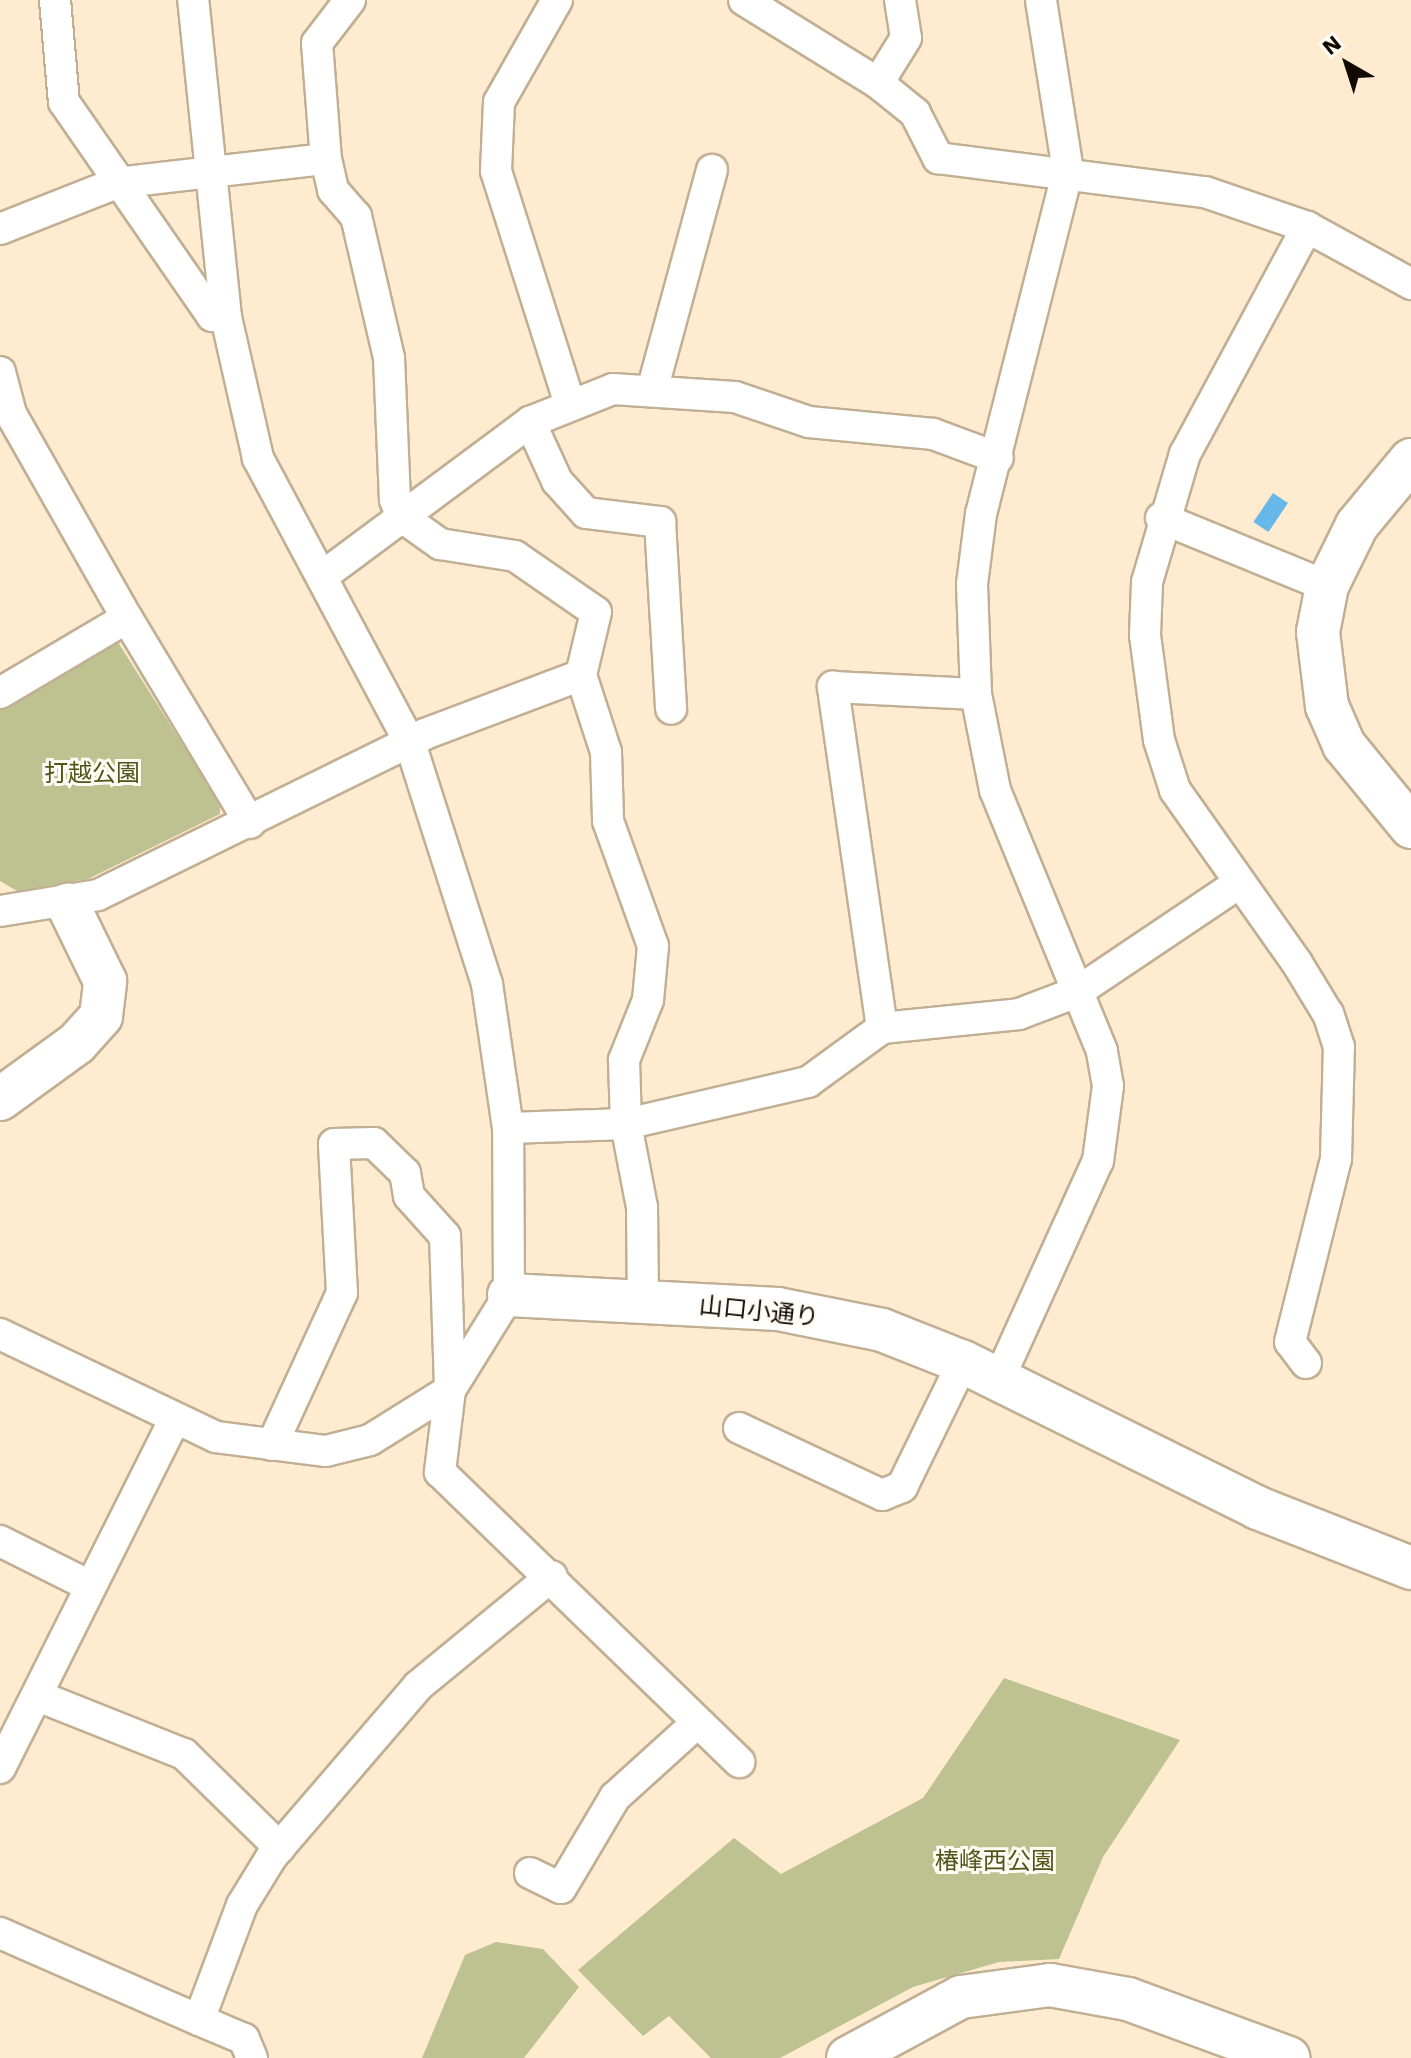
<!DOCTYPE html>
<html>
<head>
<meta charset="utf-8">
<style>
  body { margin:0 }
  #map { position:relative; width:1411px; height:2058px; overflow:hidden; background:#ffebd0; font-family:"Work Sans","Noto Sans JP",sans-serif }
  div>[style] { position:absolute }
  .green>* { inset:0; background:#bdc290 }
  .water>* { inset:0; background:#67b8e9; transform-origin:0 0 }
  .roads { filter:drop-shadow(2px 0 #c1af94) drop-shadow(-2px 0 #c1af94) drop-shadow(0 2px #c1af94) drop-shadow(0 -2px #c1af94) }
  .street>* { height:30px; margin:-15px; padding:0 15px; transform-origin:15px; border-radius:15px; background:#fff }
  .secondary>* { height:42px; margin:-21px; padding:0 21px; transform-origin:21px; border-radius:21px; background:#fff }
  span { translate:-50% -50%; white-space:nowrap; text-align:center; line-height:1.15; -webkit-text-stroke:6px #fffbf5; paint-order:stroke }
  .park-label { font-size:24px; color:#525519 }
  .street-label { font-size:24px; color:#100a03 }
  .north { position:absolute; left:1307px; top:24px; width:80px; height:80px; -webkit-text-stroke:6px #fffbf5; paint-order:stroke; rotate:321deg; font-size:22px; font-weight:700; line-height:32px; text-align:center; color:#100a03 }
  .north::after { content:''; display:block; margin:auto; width:28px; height:36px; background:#100a03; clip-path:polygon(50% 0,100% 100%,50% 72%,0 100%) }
</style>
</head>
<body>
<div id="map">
  <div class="green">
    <div style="clip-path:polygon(116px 639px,220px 804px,220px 814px,88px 879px,17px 891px,0 881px,0 706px)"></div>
    <div style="clip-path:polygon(1004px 1678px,1180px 1740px,1103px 1857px,1059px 1959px,999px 1962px,913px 1987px,780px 2058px,711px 2058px,669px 2016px,643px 2036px,578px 1970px,734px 1838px,781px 1874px,923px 1798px)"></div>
    <div style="clip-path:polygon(496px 1942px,543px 1949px,579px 1987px,524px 2058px,422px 2058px,465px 1955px)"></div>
  </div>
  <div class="water">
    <div style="left:1273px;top:493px;width:18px;height:35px;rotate:34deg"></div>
  </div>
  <div class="roads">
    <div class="street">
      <div style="left:55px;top:0;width:102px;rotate:85deg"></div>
      <div style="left:64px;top:102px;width:260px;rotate:55.3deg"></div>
      <div style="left:212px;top:316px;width:14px;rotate:4deg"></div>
      <div style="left:350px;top:0;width:54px;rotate:127.5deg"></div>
      <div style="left:317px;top:43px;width:116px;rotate:85.6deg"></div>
      <div style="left:326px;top:159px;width:32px;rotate:77deg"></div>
      <div style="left:333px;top:190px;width:35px;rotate:49deg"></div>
      <div style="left:356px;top:216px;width:146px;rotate:76.9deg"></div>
      <div style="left:389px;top:358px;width:142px;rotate:87.6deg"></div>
      <div style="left:395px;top:500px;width:18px;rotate:68deg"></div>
      <div style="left:402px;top:517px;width:47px;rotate:35.4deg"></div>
      <div style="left:440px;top:544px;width:76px;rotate:9.1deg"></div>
      <div style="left:515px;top:556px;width:98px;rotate:34.7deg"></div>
      <div style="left:596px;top:612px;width:65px;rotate:103.4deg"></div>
      <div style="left:581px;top:675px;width:81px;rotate:72deg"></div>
      <div style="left:606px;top:752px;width:69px;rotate:88.3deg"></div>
      <div style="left:608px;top:821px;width:133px;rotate:70.2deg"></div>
      <div style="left:653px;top:946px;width:54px;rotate:95.3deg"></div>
      <div style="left:648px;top:1000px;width:65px;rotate:111.8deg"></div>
      <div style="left:624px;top:1060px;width:64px;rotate:88.2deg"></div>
      <div style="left:626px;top:1124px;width:85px;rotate:79.1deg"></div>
      <div style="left:642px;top:1207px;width:95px;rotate:89.4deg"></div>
      <div style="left:557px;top:0;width:117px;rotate:119.6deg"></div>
      <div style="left:499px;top:102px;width:69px;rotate:92.5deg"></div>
      <div style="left:496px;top:171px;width:241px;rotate:72.4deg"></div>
      <div style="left:744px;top:0;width:158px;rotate:31.8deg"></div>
      <div style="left:900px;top:0;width:38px;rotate:81deg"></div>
      <div style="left:906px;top:38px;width:53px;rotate:121.9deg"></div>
      <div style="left:878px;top:83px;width:48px;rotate:39deg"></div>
      <div style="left:915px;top:113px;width:51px;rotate:62.9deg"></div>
      <div style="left:938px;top:158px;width:269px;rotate:7.3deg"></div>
      <div style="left:1205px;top:192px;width:108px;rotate:18.9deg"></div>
      <div style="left:1307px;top:227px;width:119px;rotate:28.7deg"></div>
      <div style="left:0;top:229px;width:126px;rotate:-21.5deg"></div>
      <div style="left:117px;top:183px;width:210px;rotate:-6.6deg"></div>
      <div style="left:0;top:372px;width:43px;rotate:75.3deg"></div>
      <div style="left:11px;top:414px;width:235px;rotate:60.4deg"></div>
      <div style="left:653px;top:387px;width:225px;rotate:-74.8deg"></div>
      <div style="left:530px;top:422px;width:65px;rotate:65.4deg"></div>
      <div style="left:557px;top:481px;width:43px;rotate:47.8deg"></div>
      <div style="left:586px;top:513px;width:75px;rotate:6.9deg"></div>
      <div style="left:660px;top:522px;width:187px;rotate:86.6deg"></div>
      <div style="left:1161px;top:518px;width:179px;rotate:22.3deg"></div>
      <div style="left:324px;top:575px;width:257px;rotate:-36.6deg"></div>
      <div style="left:530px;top:422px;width:89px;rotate:-21.7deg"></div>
      <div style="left:613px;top:389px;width:122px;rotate:3.8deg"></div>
      <div style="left:735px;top:397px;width:78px;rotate:18.7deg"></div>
      <div style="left:809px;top:422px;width:125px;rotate:5.5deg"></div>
      <div style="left:933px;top:434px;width:69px;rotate:20.3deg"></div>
      <div style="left:0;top:693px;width:147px;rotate:-30.6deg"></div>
      <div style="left:127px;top:618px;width:239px;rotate:59deg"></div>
      <div style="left:0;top:911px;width:99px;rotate:-9.3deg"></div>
      <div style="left:98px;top:895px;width:364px;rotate:-26.2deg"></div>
      <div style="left:425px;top:734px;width:167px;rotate:-20.7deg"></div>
      <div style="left:882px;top:1028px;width:345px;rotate:-98.2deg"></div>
      <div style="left:833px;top:687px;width:143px;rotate:2.8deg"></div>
      <div style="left:508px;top:1128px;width:118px;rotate:-1.9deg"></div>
      <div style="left:626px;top:1124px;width:187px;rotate:-13deg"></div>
      <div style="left:808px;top:1082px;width:92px;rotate:-36.1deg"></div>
      <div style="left:882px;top:1028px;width:138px;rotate:-5.8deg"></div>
      <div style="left:1019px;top:1014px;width:62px;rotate:-20.8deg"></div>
      <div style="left:1077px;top:992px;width:192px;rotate:-33.9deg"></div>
      <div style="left:0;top:1334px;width:239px;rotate:25.5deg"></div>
      <div style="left:216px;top:1437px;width:111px;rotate:7.3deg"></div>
      <div style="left:326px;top:1451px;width:45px;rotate:-14deg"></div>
      <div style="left:370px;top:1440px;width:94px;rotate:-32deg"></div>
      <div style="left:450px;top:1390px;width:112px;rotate:-58.2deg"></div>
      <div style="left:509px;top:1295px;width:167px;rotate:-90.3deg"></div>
      <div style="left:508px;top:1128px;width:146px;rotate:-98.3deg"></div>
      <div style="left:487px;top:984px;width:253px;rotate:-107.7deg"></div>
      <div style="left:410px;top:743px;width:323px;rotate:-118.1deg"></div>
      <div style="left:258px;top:458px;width:145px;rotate:-102.8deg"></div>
      <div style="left:226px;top:317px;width:319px;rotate:-95.9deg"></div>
      <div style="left:1306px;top:1363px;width:26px;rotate:-127deg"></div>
      <div style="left:1290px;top:1342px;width:189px;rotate:-75.9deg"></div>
      <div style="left:1336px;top:1159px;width:112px;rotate:-88.5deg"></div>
      <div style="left:1339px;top:1047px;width:35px;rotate:-108deg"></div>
      <div style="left:1328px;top:1014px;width:60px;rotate:-121.3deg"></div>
      <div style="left:1297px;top:963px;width:212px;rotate:-125.2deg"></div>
      <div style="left:1175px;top:790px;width:52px;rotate:-107.7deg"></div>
      <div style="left:1159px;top:740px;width:106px;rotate:-97.6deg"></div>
      <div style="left:1145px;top:635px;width:53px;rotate:-87.8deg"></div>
      <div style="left:1147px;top:582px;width:134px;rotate:-73.5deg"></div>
      <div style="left:1185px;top:454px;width:258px;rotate:-61.7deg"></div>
      <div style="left:998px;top:1381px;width:242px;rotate:-65.6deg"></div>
      <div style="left:1098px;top:1161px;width:76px;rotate:-82.4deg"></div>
      <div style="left:1108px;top:1086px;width:36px;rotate:-100deg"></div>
      <div style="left:1102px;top:1051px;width:282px;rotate:-112.3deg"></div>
      <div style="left:995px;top:790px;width:98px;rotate:-101.2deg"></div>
      <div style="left:976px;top:694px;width:110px;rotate:-92.1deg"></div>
      <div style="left:972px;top:584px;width:71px;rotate:-82.7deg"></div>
      <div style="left:981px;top:514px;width:354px;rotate:-75.8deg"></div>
      <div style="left:1068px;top:171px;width:173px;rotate:-99deg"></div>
      <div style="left:739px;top:1428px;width:158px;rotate:25.1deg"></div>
      <div style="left:882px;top:1495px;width:22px;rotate:-22deg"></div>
      <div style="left:902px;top:1487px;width:139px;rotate:-64deg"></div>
      <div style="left:272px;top:1445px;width:167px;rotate:-65.3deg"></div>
      <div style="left:342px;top:1293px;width:149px;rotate:-93.1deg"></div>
      <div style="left:334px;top:1144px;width:40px;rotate:-1.4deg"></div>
      <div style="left:374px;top:1143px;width:43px;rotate:44.1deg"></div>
      <div style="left:405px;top:1173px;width:23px;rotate:80deg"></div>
      <div style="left:409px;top:1196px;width:54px;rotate:48deg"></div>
      <div style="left:445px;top:1236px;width:154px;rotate:88.1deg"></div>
      <div style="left:450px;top:1390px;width:83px;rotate:97deg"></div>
      <div style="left:440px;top:1472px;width:417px;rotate:44.1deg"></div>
      <div style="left:0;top:1541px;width:101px;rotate:26.6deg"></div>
      <div style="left:38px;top:1696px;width:157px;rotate:21.7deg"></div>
      <div style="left:184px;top:1754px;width:134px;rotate:44.4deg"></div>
      <div style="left:0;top:1768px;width:391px;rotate:-63.4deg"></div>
      <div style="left:530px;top:1873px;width:34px;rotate:26deg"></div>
      <div style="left:561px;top:1888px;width:106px;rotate:-59.3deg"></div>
      <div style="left:615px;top:1797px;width:110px;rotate:-42.1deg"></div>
      <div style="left:0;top:1933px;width:217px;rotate:23.6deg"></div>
      <div style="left:252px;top:2058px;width:21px;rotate:-113deg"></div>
      <div style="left:244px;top:2039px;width:49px;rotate:-157.1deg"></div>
      <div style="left:199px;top:2020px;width:123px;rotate:-69.5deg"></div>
      <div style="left:242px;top:1905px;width:57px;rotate:-58.5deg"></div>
      <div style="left:272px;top:1856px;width:224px;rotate:-49.3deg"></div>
      <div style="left:418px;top:1686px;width:173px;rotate:-39.4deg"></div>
    </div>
    <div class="secondary">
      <div style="left:1411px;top:460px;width:85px;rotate:129.7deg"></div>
      <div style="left:1357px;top:525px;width:68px;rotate:116.2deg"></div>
      <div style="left:1327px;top:586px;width:47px;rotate:101.1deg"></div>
      <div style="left:1318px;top:632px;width:75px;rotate:83.1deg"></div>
      <div style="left:1327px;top:706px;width:43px;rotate:66.4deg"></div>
      <div style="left:1344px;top:745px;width:106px;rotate:50.7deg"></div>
      <div style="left:0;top:1099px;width:95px;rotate:-36deg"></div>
      <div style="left:77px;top:1043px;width:36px;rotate:-48deg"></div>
      <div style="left:101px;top:1016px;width:35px;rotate:-83deg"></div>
      <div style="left:105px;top:981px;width:85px;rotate:-116deg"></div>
      <div style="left:509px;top:1295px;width:269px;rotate:3deg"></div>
      <div style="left:778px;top:1309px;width:106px;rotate:11.4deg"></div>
      <div style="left:882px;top:1330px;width:87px;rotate:21.6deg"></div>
      <div style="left:963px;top:1362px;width:329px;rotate:26.3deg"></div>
      <div style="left:1258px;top:1508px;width:164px;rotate:21.4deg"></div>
      <div style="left:848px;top:2058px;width:128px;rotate:-28.4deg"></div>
      <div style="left:961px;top:1997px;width:90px;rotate:-7.7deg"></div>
      <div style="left:1050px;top:1985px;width:79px;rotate:10.2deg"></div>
      <div style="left:1128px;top:1999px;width:171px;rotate:20.2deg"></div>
    </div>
  </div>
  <div class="park-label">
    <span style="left:92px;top:774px">打越公園</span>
    <span style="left:995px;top:1862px">椿峰西公園</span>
  </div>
  <div class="street-label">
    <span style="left:759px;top:1312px;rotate:6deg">山口小通り</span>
  </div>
  <div class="north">N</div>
</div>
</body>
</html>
